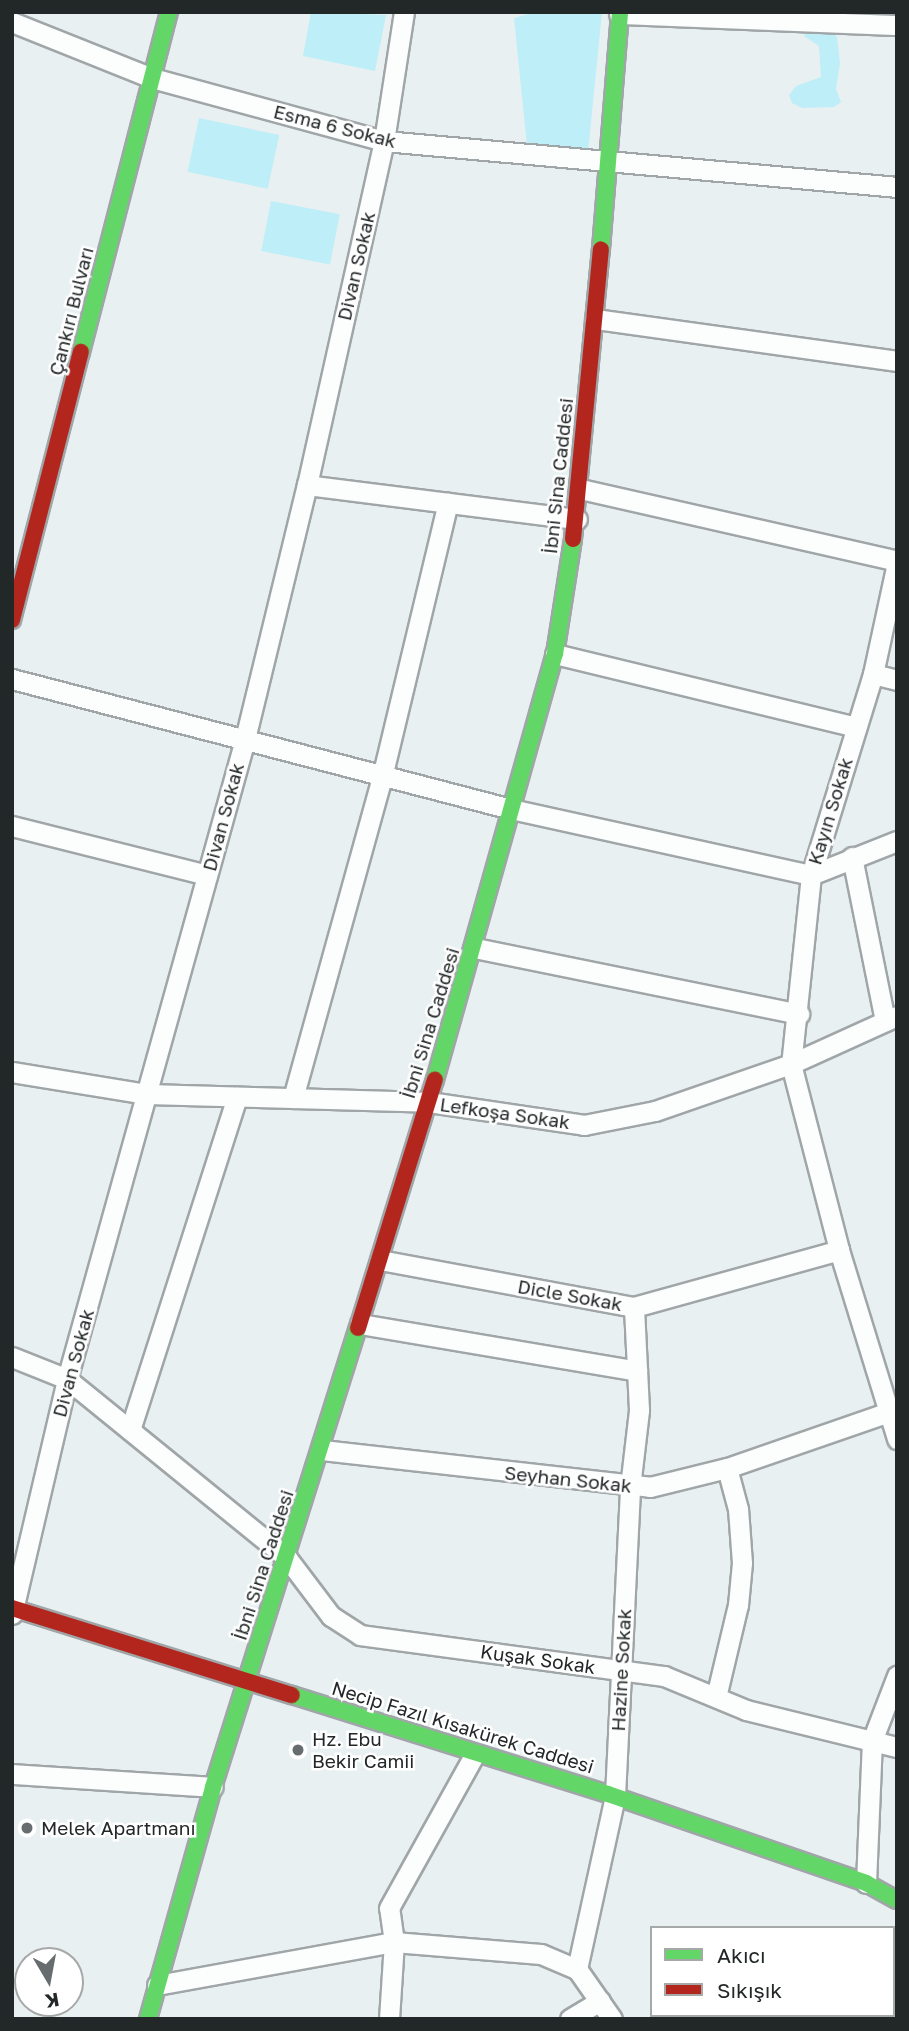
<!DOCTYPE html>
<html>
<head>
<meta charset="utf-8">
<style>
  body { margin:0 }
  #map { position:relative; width:909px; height:2031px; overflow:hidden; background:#e8f0f2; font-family:"Golos Text",sans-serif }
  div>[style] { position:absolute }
  .green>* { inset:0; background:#beeef7; transform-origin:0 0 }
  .roads { filter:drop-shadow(2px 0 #a0a6a8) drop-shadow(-2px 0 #a0a6a8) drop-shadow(0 2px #a0a6a8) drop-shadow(0 -2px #a0a6a8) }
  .street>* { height:19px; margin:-9.5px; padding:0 9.5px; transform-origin:9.5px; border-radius:9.5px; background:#fcfdfd }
  .fast>* { height:16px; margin:-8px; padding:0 8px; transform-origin:8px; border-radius:8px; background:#63d668 }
  .jam>* { height:16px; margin:-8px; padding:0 8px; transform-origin:8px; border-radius:8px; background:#b3261e }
  .dots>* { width:19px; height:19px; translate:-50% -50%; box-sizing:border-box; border:4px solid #fff; border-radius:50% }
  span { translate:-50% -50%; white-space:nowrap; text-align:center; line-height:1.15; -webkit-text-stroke:5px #fff; paint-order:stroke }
  .street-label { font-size:19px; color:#222728 }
  .poi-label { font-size:19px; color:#222728 }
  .left { translate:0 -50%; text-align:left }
  .frame { position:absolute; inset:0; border:14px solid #222728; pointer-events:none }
  .legend { position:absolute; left:650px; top:1926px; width:245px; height:91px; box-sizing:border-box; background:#fff; border:2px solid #a7a9a9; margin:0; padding:9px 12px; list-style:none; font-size:21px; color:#222728 }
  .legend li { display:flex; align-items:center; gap:14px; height:35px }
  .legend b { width:35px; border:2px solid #a7a9a9 }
  .north { position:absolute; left:14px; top:1947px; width:70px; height:70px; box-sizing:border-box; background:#fff; border:2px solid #a7a9a9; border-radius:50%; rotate:170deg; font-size:19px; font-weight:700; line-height:28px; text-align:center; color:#222728 }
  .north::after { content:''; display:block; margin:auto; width:24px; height:32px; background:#676d6f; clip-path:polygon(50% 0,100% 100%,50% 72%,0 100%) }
</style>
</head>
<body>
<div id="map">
  <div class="green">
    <div style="clip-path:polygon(311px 12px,386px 15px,375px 71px,303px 56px)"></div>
    <div style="clip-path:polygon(536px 12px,602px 12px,588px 152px,527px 146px,514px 18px)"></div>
    <div style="clip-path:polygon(809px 29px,830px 31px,837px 37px,840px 63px,836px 89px,841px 102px,834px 107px,802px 108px,792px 103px,789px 95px,796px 86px,821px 77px,819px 46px,804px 36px)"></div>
    <div style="left:199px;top:118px;width:82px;height:55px;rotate:12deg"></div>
    <div style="left:271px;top:201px;width:70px;height:51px;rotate:11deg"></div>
  </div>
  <div class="roads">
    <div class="street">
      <div style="left:619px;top:14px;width:278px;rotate:2.3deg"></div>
      <div style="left:12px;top:22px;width:151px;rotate:21.8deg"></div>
      <div style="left:152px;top:78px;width:240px;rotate:15.2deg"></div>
      <div style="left:384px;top:141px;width:515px;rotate:5.12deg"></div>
      <div style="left:595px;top:319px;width:305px;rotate:7.9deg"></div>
      <div style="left:307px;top:485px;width:272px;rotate:7.2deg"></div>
      <div style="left:581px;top:489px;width:324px;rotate:12.8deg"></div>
      <div style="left:897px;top:563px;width:114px;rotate:102.2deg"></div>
      <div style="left:873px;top:674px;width:210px;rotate:107.1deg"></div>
      <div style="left:811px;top:875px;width:190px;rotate:96deg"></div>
      <div style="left:791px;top:1064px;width:192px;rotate:75.5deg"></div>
      <div style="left:839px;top:1250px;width:198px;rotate:72.9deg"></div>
      <div style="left:555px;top:654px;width:310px;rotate:13.6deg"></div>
      <div style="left:873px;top:674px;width:25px;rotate:14deg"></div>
      <div style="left:12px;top:679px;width:516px;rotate:14.6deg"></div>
      <div style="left:511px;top:809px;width:307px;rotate:12.4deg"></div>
      <div style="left:811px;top:875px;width:92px;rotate:-21.6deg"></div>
      <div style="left:12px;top:826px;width:201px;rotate:14.1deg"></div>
      <div style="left:852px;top:857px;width:167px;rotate:78.6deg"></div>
      <div style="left:475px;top:948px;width:331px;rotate:11.5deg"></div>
      <div style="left:12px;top:1072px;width:137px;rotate:9.3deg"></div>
      <div style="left:147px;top:1094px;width:282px;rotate:1.6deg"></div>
      <div style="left:429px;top:1102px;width:157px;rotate:8.4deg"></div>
      <div style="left:584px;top:1125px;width:72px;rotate:-11.2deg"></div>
      <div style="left:655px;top:1111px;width:144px;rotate:-19.1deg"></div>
      <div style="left:791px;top:1064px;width:116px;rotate:-24.4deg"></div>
      <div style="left:293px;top:1098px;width:333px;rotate:-74.5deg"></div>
      <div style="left:382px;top:777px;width:282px;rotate:-76.5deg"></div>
      <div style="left:380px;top:1260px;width:258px;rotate:10.5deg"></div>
      <div style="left:634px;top:1307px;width:213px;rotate:-15.5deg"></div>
      <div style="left:360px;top:1324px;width:281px;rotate:9.6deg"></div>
      <div style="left:12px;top:1357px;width:59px;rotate:21.8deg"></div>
      <div style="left:67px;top:1379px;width:284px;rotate:39.1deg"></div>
      <div style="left:287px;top:1558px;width:73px;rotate:52.8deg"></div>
      <div style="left:331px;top:1616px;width:35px;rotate:33deg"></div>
      <div style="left:360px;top:1635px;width:307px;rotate:7.7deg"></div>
      <div style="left:664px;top:1676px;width:89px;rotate:22.5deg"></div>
      <div style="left:746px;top:1710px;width:155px;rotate:13.8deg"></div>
      <div style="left:130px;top:1430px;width:350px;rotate:-72.2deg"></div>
      <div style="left:322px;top:1450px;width:330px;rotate:6.4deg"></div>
      <div style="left:650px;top:1487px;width:79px;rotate:-13.9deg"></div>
      <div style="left:727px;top:1468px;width:171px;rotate:-19.1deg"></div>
      <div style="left:12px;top:1614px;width:241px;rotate:-76.8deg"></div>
      <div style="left:67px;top:1379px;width:660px;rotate:-74.45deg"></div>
      <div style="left:244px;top:743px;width:266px;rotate:-76.3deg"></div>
      <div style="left:307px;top:485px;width:353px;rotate:-77.4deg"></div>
      <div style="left:384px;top:141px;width:131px;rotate:-81.2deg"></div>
      <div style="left:716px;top:1697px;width:95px;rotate:-76.6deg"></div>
      <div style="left:738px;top:1605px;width:42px;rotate:-84.6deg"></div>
      <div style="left:742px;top:1563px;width:54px;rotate:-94.2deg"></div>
      <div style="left:738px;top:1509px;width:42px;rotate:-105deg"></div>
      <div style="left:12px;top:1774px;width:201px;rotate:3.7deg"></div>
      <div style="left:866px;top:1883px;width:142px;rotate:-87.6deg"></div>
      <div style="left:872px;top:1741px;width:70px;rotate:-69deg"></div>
      <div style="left:157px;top:1985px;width:241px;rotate:-10.3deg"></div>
      <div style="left:394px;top:1942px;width:147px;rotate:4.7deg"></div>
      <div style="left:541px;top:1954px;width:39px;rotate:23deg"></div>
      <div style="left:821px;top:2015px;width:4px;rotate:63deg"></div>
      <div style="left:389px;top:2019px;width:77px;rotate:-86.3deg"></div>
      <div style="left:394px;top:1942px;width:34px;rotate:-98deg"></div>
      <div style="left:389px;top:1908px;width:175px;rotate:-60.9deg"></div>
      <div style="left:570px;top:2019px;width:35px;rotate:-31deg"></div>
      <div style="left:612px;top:2019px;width:61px;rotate:-125deg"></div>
      <div style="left:577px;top:1969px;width:177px;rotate:-77.6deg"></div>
      <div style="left:615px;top:1796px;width:309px;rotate:-87.2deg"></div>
      <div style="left:630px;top:1487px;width:78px;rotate:-83.3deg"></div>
      <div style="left:639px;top:1410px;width:103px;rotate:-92.8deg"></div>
    </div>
    <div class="fast">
      <div style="left:601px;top:249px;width:238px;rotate:-85.4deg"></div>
      <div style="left:81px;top:352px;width:351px;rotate:-75.5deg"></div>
      <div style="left:435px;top:1080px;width:443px;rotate:-74.3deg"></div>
      <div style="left:555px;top:654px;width:116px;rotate:-81.1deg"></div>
      <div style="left:292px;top:1695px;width:331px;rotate:17.4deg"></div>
      <div style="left:608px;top:1794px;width:273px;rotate:19deg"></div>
      <div style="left:866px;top:1883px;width:35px;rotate:29deg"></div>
      <div style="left:893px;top:1953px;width:4px;rotate:-27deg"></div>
      <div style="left:148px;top:2019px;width:241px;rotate:-74.3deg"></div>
      <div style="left:213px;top:1787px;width:481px;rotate:-72.5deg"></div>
    </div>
    <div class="jam">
      <div style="left:573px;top:539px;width:291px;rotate:-84.5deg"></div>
      <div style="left:12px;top:620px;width:277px;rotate:-75.6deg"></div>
      <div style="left:358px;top:1328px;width:260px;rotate:-72.8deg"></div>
      <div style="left:12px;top:1608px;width:293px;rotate:17.3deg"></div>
      <div style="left:777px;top:2019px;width:7px;rotate:-34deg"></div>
    </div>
  </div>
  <div class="dots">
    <div style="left:298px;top:1750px;background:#676d6f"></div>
    <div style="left:27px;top:1828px;background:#676d6f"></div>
  </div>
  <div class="street-label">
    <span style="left:335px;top:126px;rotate:14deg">Esma 6 Sokak</span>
    <span style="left:356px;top:266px;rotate:-77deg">Divan Sokak</span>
    <span style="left:71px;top:311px;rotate:-76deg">Çankırı Bulvarı</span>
    <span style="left:558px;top:476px;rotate:-84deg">İbni Sina Caddesi</span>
    <span style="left:830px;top:811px;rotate:-73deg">Kayın Sokak</span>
    <span style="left:223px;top:817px;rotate:-75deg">Divan Sokak</span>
    <span style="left:430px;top:1023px;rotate:-73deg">İbni Sina Caddesi</span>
    <span style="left:505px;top:1113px;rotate:8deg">Lefkoşa Sokak</span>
    <span style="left:570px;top:1295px;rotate:10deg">Dicle Sokak</span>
    <span style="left:73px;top:1363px;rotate:-75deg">Divan Sokak</span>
    <span style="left:568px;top:1479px;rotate:6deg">Seyhan Sokak</span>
    <span style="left:263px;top:1565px;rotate:-72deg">İbni Sina Caddesi</span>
    <span style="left:538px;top:1659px;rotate:8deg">Kuşak Sokak</span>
    <span style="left:621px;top:1670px;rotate:-87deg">Hazine Sokak</span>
    <span style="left:463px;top:1727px;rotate:17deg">Necip Fazıl Kısakürek Caddesi</span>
  </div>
  <div class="poi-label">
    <span class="left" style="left:312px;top:1750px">Hz. Ebu<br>Bekir Camii</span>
    <span class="left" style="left:41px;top:1828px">Melek Apartmanı</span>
  </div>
  <div class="frame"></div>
  <ul class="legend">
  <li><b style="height:9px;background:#63d668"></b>Akıcı</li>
  <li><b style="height:9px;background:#b3261e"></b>Sıkışık</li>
  </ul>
  <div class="north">K</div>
</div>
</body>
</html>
